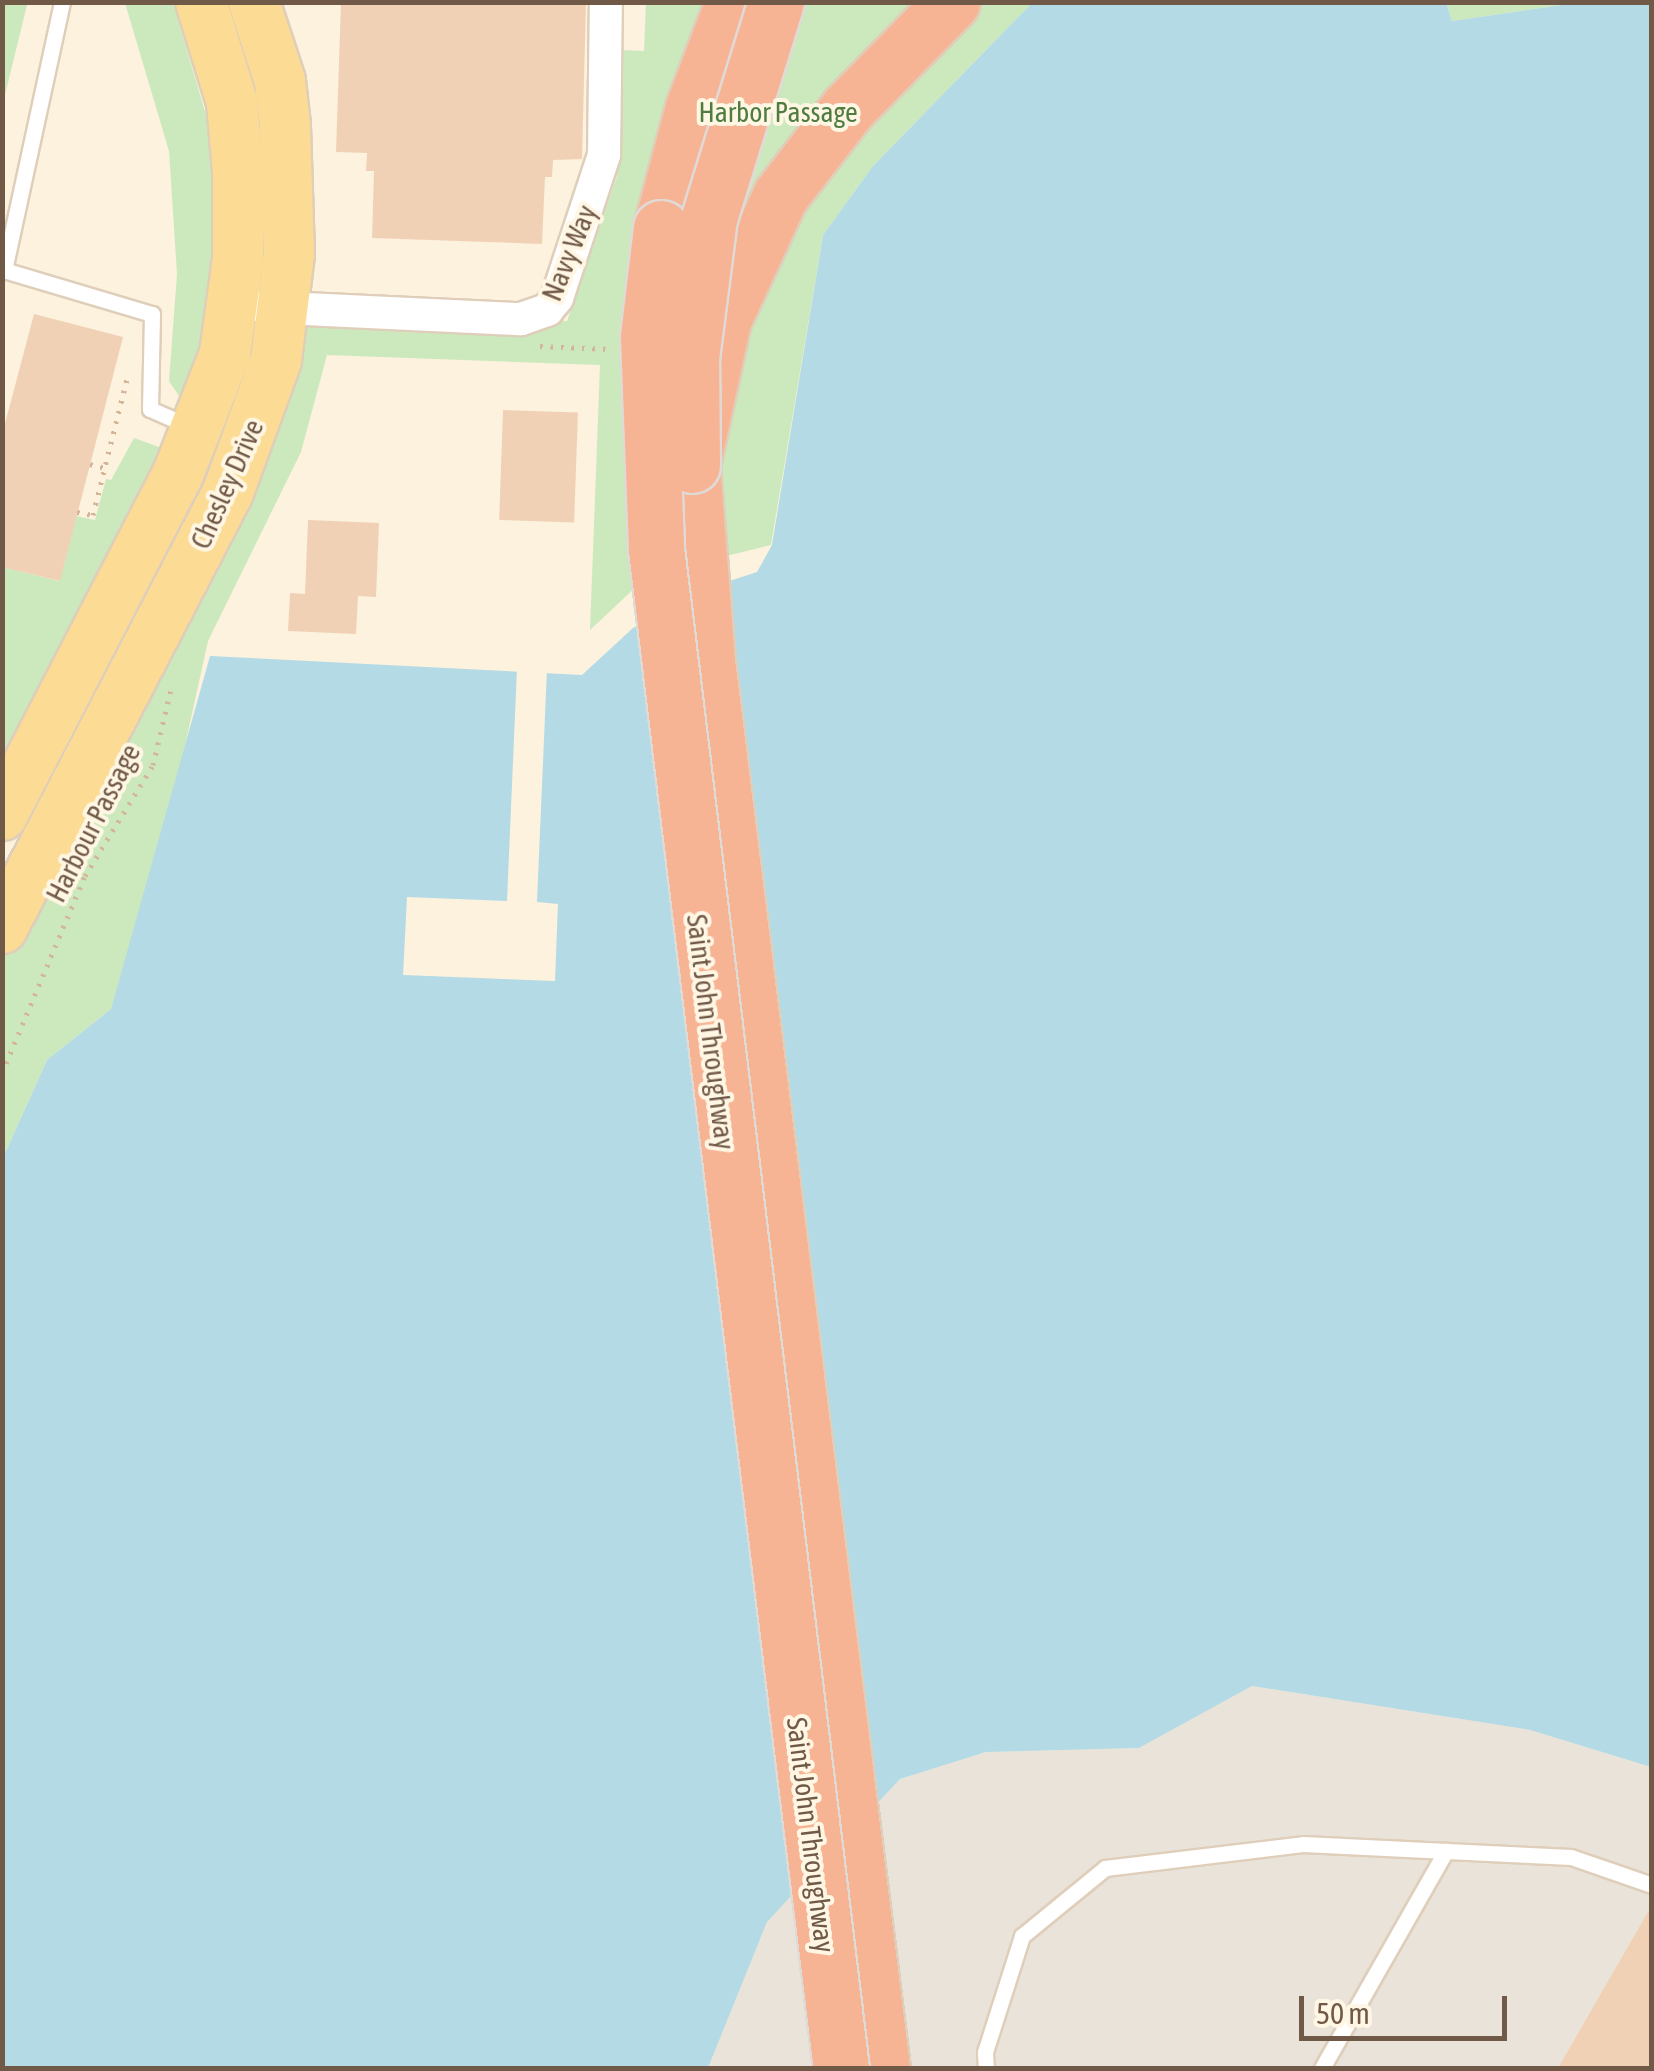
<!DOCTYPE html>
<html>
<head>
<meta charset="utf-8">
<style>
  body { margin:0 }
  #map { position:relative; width:1654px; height:2071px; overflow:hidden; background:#fcf2de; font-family:"Asap Condensed",sans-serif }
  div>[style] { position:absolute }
  .industrial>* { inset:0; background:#eae3da }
  .green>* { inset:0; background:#cce9bd }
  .water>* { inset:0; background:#b3dae5 }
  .pier>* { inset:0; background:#fcf2de }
  .building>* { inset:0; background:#f1d1b6; transform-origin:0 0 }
  .path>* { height:5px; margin-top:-2.5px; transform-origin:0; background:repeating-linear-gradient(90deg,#d5b599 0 2.5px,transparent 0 10.5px) }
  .roads { filter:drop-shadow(2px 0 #dfceba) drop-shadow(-2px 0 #dfceba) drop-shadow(0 2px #dfceba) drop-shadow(0 -2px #dfceba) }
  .lane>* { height:15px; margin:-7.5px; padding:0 7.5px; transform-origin:7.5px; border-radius:7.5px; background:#fff }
  .street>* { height:32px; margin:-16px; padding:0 16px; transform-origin:16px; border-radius:16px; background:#fff }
  .primary>* { height:50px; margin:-25px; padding:0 25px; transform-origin:25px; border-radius:25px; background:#fcdc95 }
  .highway>* { height:55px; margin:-27.5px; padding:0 27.5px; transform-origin:27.5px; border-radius:27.5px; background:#f7b494 }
  .bridges { filter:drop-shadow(2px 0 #e0dad7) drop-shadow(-2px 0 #e0dad7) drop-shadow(0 2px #e0dad7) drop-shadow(0 -2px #e0dad7) }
  .highway-bridge>* { height:55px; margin:-27.5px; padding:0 27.5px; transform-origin:27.5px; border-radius:27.5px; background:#f7b494 }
  span { translate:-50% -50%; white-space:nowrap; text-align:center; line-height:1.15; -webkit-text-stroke:8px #fff6e4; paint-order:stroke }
  .park-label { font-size:28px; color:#4f7d41 }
  .street-label { font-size:28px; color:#715947 }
  .frame { position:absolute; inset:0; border:5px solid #715947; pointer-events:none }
  .scale { position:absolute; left:1299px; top:1996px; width:208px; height:45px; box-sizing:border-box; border:5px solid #715947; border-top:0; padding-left:12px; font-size:30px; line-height:35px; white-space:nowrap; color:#715947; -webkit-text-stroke:8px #fff6e4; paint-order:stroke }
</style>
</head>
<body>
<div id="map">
  <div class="industrial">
    <div style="clip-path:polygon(1252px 1686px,1530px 1730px,1651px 1767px,1651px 2068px,708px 2068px,767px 1922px,900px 1779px,986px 1752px,1139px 1748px)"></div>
  </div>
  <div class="green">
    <div style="clip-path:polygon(3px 2px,27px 5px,3px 103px,2px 3px)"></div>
    <div style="clip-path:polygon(1446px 2px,1575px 3px,1452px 21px)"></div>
    <div style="clip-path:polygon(125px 3px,173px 3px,211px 132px,214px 295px,187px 408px,169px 381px,177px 274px,169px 151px)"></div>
    <div style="clip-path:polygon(646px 3px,1032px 3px,873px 166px,823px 235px,771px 545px,669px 570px,637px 586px,590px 630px,600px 365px,327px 355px,301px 452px,208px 641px,173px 800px,111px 1009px,47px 1060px,3px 1158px,3px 928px,285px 308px,567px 321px,617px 176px,620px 50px,644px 51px)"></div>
    <div style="clip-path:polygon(134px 438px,170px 451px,3px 773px,3px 567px,59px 581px,76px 516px,95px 520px,106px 479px,111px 480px)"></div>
  </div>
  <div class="water">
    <div style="clip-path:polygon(1446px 2px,1452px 21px,1575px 3px,1651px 3px,1651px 1767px,1530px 1730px,1252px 1686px,1139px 1748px,986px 1752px,900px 1779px,767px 1922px,708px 2068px,3px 2068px,3px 1158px,47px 1060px,111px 1009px,210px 656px,582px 675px,633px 628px,705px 589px,757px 572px,772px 545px,823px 235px,873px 166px,1032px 3px)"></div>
  </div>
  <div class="pier">
    <div style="clip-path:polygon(517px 668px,547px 669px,537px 902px,558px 904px,555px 981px,403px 975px,407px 897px,507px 901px)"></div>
  </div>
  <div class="building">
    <div style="clip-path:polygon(341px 2px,586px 2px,582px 159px,553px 160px,552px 177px,545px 177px,542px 244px,372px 238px,374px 171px,366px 171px,367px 153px,336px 152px)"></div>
    <div style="clip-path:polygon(34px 314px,123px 337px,60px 581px,2px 567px,2px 435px)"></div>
    <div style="left:503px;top:410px;width:75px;height:110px;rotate:2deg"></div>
    <div style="clip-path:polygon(308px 520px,379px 523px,376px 597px,358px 596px,356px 634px,288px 631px,290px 593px,305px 594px)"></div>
    <div style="clip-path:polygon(1652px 1905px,1652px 2068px,1558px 2068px)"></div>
  </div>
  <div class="path">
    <div style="left:540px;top:346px;width:69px;rotate:2.5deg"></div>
    <div style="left:90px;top:464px;width:16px;rotate:15deg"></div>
    <div style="left:77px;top:512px;width:16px;rotate:11deg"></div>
    <div style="left:93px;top:515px;width:140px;rotate:-76deg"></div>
    <div style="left:2px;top:1073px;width:214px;rotate:-67.2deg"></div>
    <div style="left:85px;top:876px;width:130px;rotate:-58.5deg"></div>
    <div style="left:153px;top:765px;width:78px;rotate:-76.7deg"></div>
  </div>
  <div class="roads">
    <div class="lane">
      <div style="left:62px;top:2px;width:274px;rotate:102.2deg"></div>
      <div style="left:4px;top:270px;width:154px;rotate:16.6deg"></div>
      <div style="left:152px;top:314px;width:95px;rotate:91.2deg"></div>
      <div style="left:150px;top:409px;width:45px;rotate:23.7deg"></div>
      <div style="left:986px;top:2068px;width:16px;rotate:-94deg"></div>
      <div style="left:985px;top:2052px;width:122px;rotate:-72.3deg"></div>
      <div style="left:1022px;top:1936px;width:107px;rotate:-39.3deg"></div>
      <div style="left:1105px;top:1868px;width:199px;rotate:-6.9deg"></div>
      <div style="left:1303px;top:1844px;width:268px;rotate:2.8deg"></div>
      <div style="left:1571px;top:1857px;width:86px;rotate:19.1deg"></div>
      <div style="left:1322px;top:2068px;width:250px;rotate:-60.3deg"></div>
    </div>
    <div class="street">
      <div style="left:263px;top:307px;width:258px;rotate:2.7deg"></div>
      <div style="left:521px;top:319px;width:28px;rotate:-19deg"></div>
      <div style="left:547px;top:310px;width:16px;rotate:-50deg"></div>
      <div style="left:557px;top:298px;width:151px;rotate:-71.8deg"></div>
      <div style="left:604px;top:155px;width:153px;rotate:-89.3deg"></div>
    </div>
    <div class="primary">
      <div style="left:2px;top:815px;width:384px;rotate:-62.7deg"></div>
      <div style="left:178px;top:474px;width:129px;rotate:-68.6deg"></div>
      <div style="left:225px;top:354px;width:96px;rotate:-82.2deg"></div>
      <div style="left:238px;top:259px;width:88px;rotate:-90deg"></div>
      <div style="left:238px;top:171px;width:69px;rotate:-95deg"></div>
      <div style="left:232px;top:102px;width:105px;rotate:-107.2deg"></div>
      <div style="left:2px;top:928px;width:491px;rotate:-62.6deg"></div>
      <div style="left:228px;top:492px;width:140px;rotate:-70deg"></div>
      <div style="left:276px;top:360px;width:107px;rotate:-83deg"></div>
      <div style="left:289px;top:254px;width:129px;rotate:-91.8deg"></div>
      <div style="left:285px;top:125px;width:44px;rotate:-96.5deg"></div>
      <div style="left:280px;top:81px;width:83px;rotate:-108.2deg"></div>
    </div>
    <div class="highway">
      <div style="left:661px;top:228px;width:124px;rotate:-75.1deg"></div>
      <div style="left:693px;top:108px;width:113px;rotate:-69.3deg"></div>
      <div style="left:882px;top:2068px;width:1418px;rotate:-97.09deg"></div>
      <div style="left:707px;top:661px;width:197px;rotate:-94.4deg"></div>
      <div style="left:692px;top:465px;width:148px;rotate:-77.9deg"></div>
      <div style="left:723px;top:320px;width:136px;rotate:-65.3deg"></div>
      <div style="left:780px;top:196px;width:111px;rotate:-52.3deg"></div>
      <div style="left:848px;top:108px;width:148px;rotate:-45.5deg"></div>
    </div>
  </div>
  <div class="bridges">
    <div class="highway-bridge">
      <div style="left:661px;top:228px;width:110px;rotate:96.8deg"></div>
      <div style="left:648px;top:337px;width:212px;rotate:87.8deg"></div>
      <div style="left:656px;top:549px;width:1530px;rotate:83.06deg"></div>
      <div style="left:692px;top:465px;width:107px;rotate:-90.5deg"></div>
      <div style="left:691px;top:358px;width:141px;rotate:-82.7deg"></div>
      <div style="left:709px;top:218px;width:226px;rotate:-72.8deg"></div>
    </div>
  </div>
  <div class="park-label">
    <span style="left:778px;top:112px">Harbor Passage</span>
  </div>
  <div class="street-label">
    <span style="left:569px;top:253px;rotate:-68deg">Navy Way</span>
    <span style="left:227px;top:484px;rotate:-66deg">Chesley Drive</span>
    <span style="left:93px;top:823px;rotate:-63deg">Harbour Passage</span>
    <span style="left:711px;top:1032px;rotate:83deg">Saint John Throughway</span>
    <span style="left:811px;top:1835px;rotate:83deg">Saint John Throughway</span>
  </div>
  <div class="frame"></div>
  <div class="scale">50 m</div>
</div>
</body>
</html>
